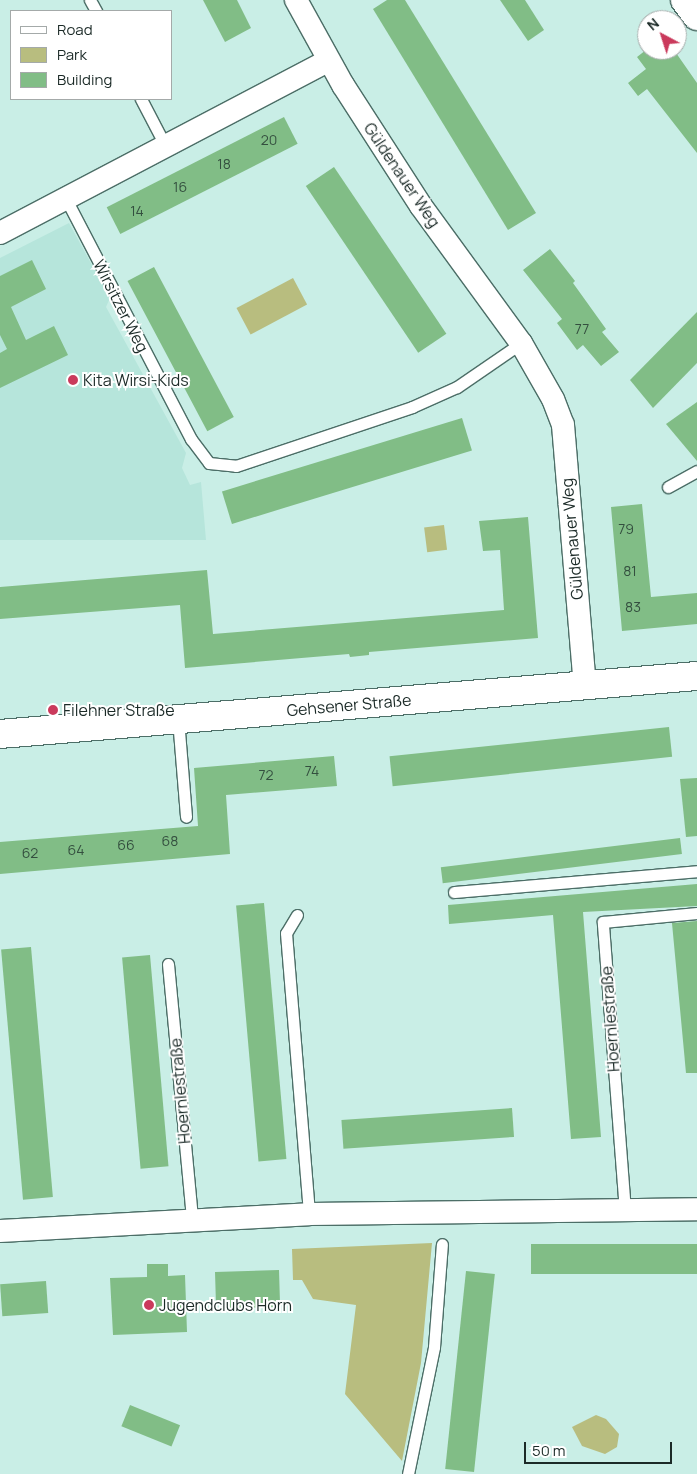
<!DOCTYPE html>
<html>
<head>
<meta charset="utf-8">
<style>
  body { margin:0 }
  #map { position:relative; width:697px; height:1474px; overflow:hidden; background:#c9eee6; font-family:Manrope,sans-serif }
  div>[style] { position:absolute }
  .built>* { inset:0; background:#b6e5db }
  .green>* { inset:0; background:#b8bd7f; transform-origin:0 0 }
  .building>* { inset:0; background:#81bd86; transform-origin:0 0 }
  .roads { filter:drop-shadow(1px 0 #4c6e67) drop-shadow(-1px 0 #4c6e67) drop-shadow(0 1px #4c6e67) drop-shadow(0 -1px #4c6e67) }
  .service>* { height:11px; margin:-5.5px; padding:0 5.5px; transform-origin:5.5px; border-radius:5.5px; background:#fff }
  .minor>* { height:22px; margin:-11px; padding:0 11px; transform-origin:11px; border-radius:11px; background:#fff }
  .secondary>* { height:28px; margin:-14px; padding:0 14px; transform-origin:14px; border-radius:14px; background:#fff }
  .dots>* { width:14px; height:14px; translate:-50% -50%; box-sizing:border-box; border:2px solid #fff; border-radius:50% }
  span { translate:-50% -50%; white-space:nowrap; text-align:center; line-height:1.15; -webkit-text-stroke:4px #fff; paint-order:stroke }
  .number-label { font-size:14px; color:#344f3f }
  .number-label span { -webkit-text-stroke-width:0 }
  .street-label { font-size:16px; color:#1b2a27 }
  .poi-label { font-size:16px; color:#1b2a27 }
  .left { translate:0 -50%; text-align:left }
  .legend { position:absolute; left:10px; top:10px; width:162px; height:90px; box-sizing:border-box; background:#fff; border:1px solid #a4aaa9; margin:0; padding:6px 9px; list-style:none; font-size:15px; color:#1b2a27 }
  .legend li { display:flex; align-items:center; gap:10px; height:25px }
  .legend b { width:25px; border:1px solid #a4aaa9 }
  .north { position:absolute; left:637px; top:10px; width:50px; height:50px; box-sizing:border-box; background:#fff; border:1px solid #a4aaa9; border-radius:50%; rotate:320deg; font-size:14px; font-weight:700; line-height:20px; text-align:center; color:#1b2a27 }
  .north::after { content:''; display:block; margin:auto; width:18px; height:22px; background:#ca3a5c; clip-path:polygon(50% 0,100% 100%,50% 72%,0 100%) }
  .scale { position:absolute; left:524px; top:1442px; width:148px; height:22px; box-sizing:border-box; border:2px solid #1b2a27; border-top:0; padding-left:6px; font-size:15px; line-height:18px; white-space:nowrap; color:#1b2a27; -webkit-text-stroke:4px #fff; paint-order:stroke }
</style>
</head>
<body>
<div id="map">
  <div class="built">
    <div style="clip-path:polygon(69px 223px,110px 298px,106px 307px,186px 453px,182px 468px,190px 485px,201px 482px,206px 540px,0 540px,0 258px)"></div>
  </div>
  <div class="green">
    <div style="left:293px;top:278px;width:30px;height:64px;rotate:62deg"></div>
    <div style="left:444px;top:525px;width:25px;height:20px;rotate:83deg"></div>
    <div style="clip-path:polygon(432px 1243px,421px 1363px,402px 1461px,345px 1394px,356px 1305px,313px 1299px,302px 1280px,293px 1280px,292px 1249px)"></div>
    <div style="clip-path:polygon(596px 1415px,606px 1419px,619px 1434px,617px 1447px,605px 1454px,582px 1446px,572px 1427px)"></div>
  </div>
  <div class="building">
    <div style="clip-path:polygon(203px 0,237px 0,251px 28px,225px 42px)"></div>
    <div style="clip-path:polygon(387px 0,405px 0,536px 213px,508px 230px,373px 9px)"></div>
    <div style="clip-path:polygon(500px 0,525px 0,544px 30px,528px 41px)"></div>
    <div style="clip-path:polygon(646px 50px,674px 50px,697px 83px,697px 153px,647px 89px,638px 96px,628px 83px,646px 69px,637px 57px)"></div>
    <div style="left:284px;top:117px;width:30px;height:199px;rotate:63deg"></div>
    <div style="left:334px;top:167px;width:201px;height:34px;rotate:56deg"></div>
    <div style="clip-path:polygon(550px 249px,575px 281px,573px 283px,606px 329px,602px 332px,619px 352px,601px 366px,583px 345px,577px 350px,557px 323px,562px 319px,523px 270px)"></div>
    <div style="clip-path:polygon(32px 260px,46px 289px,11px 307px,26px 340px,54px 326px,68px 355px,0 388px,0 353px,7px 349px,0 335px,0 276px)"></div>
    <div style="left:154px;top:267px;width:170px;height:30px;rotate:62deg"></div>
    <div style="clip-path:polygon(697px 312px,697px 363px,653px 408px,630px 380px)"></div>
    <div style="clip-path:polygon(697px 402px,697px 461px,666px 424px)"></div>
    <div style="left:462px;top:418px;width:34px;height:251px;rotate:73deg"></div>
    <div style="clip-path:polygon(642px 504px,651px 597px,697px 593px,697px 624px,622px 631px,611px 507px)"></div>
    <div style="clip-path:polygon(528px 517px,538px 638px,369px 652px,369px 655px,350px 657px,349px 654px,185px 668px,180px 605px,0 619px,0 587px,207px 570px,213px 634px,504px 610px,500px 550px,483px 551px,479px 521px)"></div>
    <div style="left:669px;top:727px;width:30px;height:281px;rotate:84deg"></div>
    <div style="clip-path:polygon(334px 756px,337px 786px,226px 795px,230px 854px,0 874px,0 842px,198px 826px,194px 768px)"></div>
    <div style="clip-path:polygon(697px 778px,697px 836px,686px 837px,680px 779px)"></div>
    <div style="left:680px;top:838px;width:16px;height:241px;rotate:83deg"></div>
    <div style="clip-path:polygon(697px 884px,697px 906px,583px 912px,601px 1137px,571px 1139px,553px 915px,449px 924px,448px 905px)"></div>
    <div style="left:264px;top:903px;width:257px;height:28px;rotate:85deg"></div>
    <div style="clip-path:polygon(697px 921px,697px 1073px,686px 1073px,672px 923px)"></div>
    <div style="left:31px;top:947px;width:251px;height:30px;rotate:85deg"></div>
    <div style="left:150px;top:955px;width:212px;height:28px;rotate:85deg"></div>
    <div style="left:512px;top:1108px;width:29px;height:171px;rotate:86deg"></div>
    <div style="left:697px;top:1244px;width:30px;height:166px;rotate:90deg"></div>
    <div style="clip-path:polygon(147px 1264px,168px 1264px,168px 1276px,185px 1275px,187px 1332px,113px 1335px,110px 1278px,147px 1277px)"></div>
    <div style="clip-path:polygon(279px 1270px,280px 1303px,273px 1303px,273px 1307px,224px 1309px,224px 1305px,216px 1305px,215px 1272px)"></div>
    <div style="left:466px;top:1271px;width:29px;height:199px;rotate:6deg"></div>
    <div style="left:46px;top:1281px;width:32px;height:46px;rotate:86deg"></div>
    <div style="left:130px;top:1405px;width:54px;height:23px;rotate:22deg"></div>
  </div>
  <div class="roads">
    <div class="service">
      <div style="left:90px;top:0;width:13px;rotate:61deg"></div>
      <div style="left:141px;top:99px;width:54px;rotate:62.5deg"></div>
      <div style="left:66px;top:199px;width:271px;rotate:62.5deg"></div>
      <div style="left:191px;top:439px;width:30px;rotate:53deg"></div>
      <div style="left:209px;top:463px;width:27px;rotate:6deg"></div>
      <div style="left:236px;top:466px;width:186px;rotate:-18.5deg"></div>
      <div style="left:412px;top:407px;width:49px;rotate:-24deg"></div>
      <div style="left:457px;top:387px;width:78px;rotate:-34.5deg"></div>
      <div style="left:668px;top:487px;width:33px;rotate:-29deg"></div>
      <div style="left:178px;top:719px;width:98px;rotate:85.3deg"></div>
      <div style="left:454px;top:892px;width:244px;rotate:-4.9deg"></div>
      <div style="left:297px;top:915px;width:21px;rotate:121deg"></div>
      <div style="left:286px;top:933px;width:282px;rotate:85.3deg"></div>
      <div style="left:168px;top:964px;width:255px;rotate:84.6deg"></div>
      <div style="left:625px;top:1211px;width:290px;rotate:-94.4deg"></div>
      <div style="left:603px;top:922px;width:94px;rotate:-5.5deg"></div>
      <div style="left:408px;top:1474px;width:130px;rotate:-78.4deg"></div>
      <div style="left:434px;top:1347px;width:103px;rotate:-85.6deg"></div>
    </div>
    <div class="minor">
      <div style="left:296px;top:0;width:97px;rotate:61.1deg"></div>
      <div style="left:343px;top:85px;width:144px;rotate:57.2deg"></div>
      <div style="left:421px;top:206px;width:170px;rotate:53.9deg"></div>
      <div style="left:521px;top:343px;width:64px;rotate:60.3deg"></div>
      <div style="left:553px;top:399px;width:28px;rotate:69deg"></div>
      <div style="left:563px;top:425px;width:261px;rotate:85.2deg"></div>
      <div style="left:0;top:233px;width:370px;rotate:-27.7deg"></div>
      <div style="left:0;top:1231px;width:309px;rotate:-3.1deg"></div>
      <div style="left:309px;top:1214px;width:388px;rotate:-0.7deg"></div>
    </div>
    <div class="secondary">
      <div style="left:685px;top:0;width:20px;rotate:53deg"></div>
      <div style="left:0;top:734px;width:699px;rotate:-4.76deg"></div>
    </div>
  </div>
  <div class="dots">
    <div style="left:73px;top:380px;background:#ca3a5c"></div>
    <div style="left:53px;top:710px;background:#ca3a5c"></div>
    <div style="left:149px;top:1305px;background:#ca3a5c"></div>
  </div>
  <div class="number-label">
    <span style="left:269px;top:140px">20</span>
    <span style="left:224px;top:164px">18</span>
    <span style="left:180px;top:187px">16</span>
    <span style="left:137px;top:211px">14</span>
    <span style="left:582px;top:329px">77</span>
    <span style="left:626px;top:529px">79</span>
    <span style="left:630px;top:571px">81</span>
    <span style="left:633px;top:607px">83</span>
    <span style="left:312px;top:771px">74</span>
    <span style="left:266px;top:775px">72</span>
    <span style="left:170px;top:841px">68</span>
    <span style="left:126px;top:845px">66</span>
    <span style="left:76px;top:850px">64</span>
    <span style="left:30px;top:853px">62</span>
  </div>
  <div class="street-label">
    <span style="left:402px;top:175px;rotate:56deg">Güldenauer Weg</span>
    <span style="left:121px;top:306px;rotate:63deg">Wirsitzer Weg</span>
    <span style="left:572px;top:539px;rotate:-95deg">Güldenauer Weg</span>
    <span style="left:349px;top:705px;rotate:-5deg">Gehsener Straße</span>
    <span style="left:610px;top:1019px;rotate:-94deg">Hoernlestraße</span>
    <span style="left:180px;top:1091px;rotate:-95deg">Hoernlestraße</span>
  </div>
  <div class="poi-label">
    <span class="left" style="left:83px;top:380px">Kita Wirsi-Kids</span>
    <span class="left" style="left:63px;top:710px">Filehner Straße</span>
    <span class="left" style="left:159px;top:1305px">Jugendclubs Horn</span>
  </div>
  <ul class="legend">
  <li><b style="height:6px;background:#fff"></b>Road</li>
  <li><b style="height:14px;background:#b8bd7f"></b>Park</li>
  <li><b style="height:14px;background:#81bd86"></b>Building</li>
  </ul>
  <div class="north">N</div>
  <div class="scale">50 m</div>
</div>
</body>
</html>
